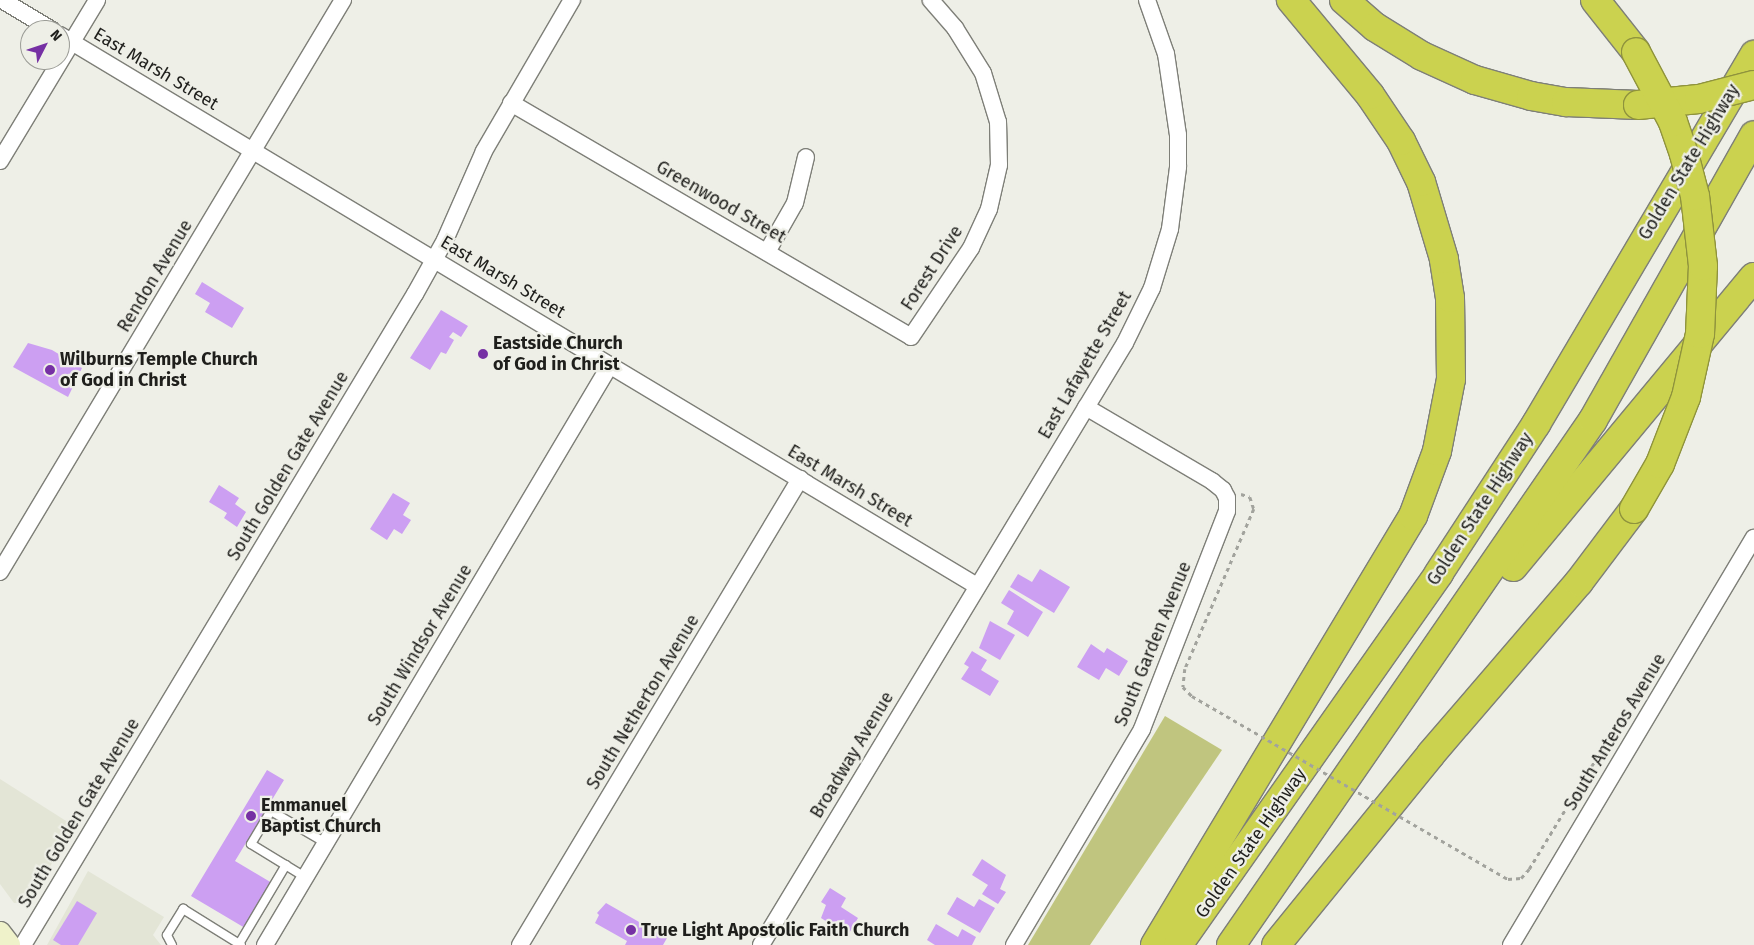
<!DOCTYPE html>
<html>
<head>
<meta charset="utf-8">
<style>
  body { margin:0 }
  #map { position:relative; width:1754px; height:945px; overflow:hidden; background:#eeefe7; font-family:"Fira Sans",sans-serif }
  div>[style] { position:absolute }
  .built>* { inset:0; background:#e3e5d6 }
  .green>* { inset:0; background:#c0c57f }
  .building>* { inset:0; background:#cc9ff2 }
  .path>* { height:2.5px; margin-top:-1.25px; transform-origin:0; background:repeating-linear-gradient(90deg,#a2a39d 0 4px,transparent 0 8px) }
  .roads { filter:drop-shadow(1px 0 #7e7f78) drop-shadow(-1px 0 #7e7f78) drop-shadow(0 1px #7e7f78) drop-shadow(0 -1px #7e7f78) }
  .lane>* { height:8px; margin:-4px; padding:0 4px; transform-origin:4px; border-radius:4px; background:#fff }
  .street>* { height:16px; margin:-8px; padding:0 8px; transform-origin:8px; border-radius:8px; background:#fff }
  .secondary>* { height:22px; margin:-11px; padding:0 11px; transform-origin:11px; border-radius:11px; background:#eff2ca }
  .highway>* { height:28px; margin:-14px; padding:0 14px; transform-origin:14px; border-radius:14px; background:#cbd24f }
  .path-bridge>* { height:2.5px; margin-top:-1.25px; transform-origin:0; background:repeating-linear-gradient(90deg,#a2a39d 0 4px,transparent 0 8px) }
  .bridges { filter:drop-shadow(1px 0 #8f933d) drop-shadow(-1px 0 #8f933d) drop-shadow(0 1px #8f933d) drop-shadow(0 -1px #8f933d) }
  .highway-bridge>* { height:28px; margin:-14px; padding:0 14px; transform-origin:14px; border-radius:14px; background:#cbd24f }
  .dots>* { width:14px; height:14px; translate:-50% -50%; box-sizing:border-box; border:2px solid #eeefe7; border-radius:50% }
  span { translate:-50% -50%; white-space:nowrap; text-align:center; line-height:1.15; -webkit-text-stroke:4.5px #eeefe7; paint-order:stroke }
  .street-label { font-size:18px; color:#1f1f1c }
  .poi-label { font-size:18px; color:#1f1f1c; font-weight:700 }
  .left { translate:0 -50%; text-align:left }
  .north { position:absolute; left:20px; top:20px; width:50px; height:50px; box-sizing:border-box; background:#eeefe7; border:1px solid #9b9c96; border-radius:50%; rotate:49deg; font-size:14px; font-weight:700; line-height:20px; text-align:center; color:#1f1f1c }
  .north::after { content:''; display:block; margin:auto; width:18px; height:22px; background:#7630a4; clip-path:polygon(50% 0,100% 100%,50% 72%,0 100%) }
</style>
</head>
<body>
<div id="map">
  <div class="built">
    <div style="clip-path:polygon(0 779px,74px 826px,29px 902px,14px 903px,0 884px)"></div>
    <div style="clip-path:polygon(88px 871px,164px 917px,153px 935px,161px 945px,47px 945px)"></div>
  </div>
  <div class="green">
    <div style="clip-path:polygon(1165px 716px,1222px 750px,1090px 945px,1028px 945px)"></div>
  </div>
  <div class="building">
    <div style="clip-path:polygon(202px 282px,244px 308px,232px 328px,205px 312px,210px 303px,195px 294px)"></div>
    <div style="clip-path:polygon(441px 310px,468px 326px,461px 337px,453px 332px,449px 337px,454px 340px,446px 354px,441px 352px,430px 370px,410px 358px)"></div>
    <div style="clip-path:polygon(28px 343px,52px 350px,82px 368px,68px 397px,13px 367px)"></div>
    <div style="clip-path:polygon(219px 485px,239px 498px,235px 504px,246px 512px,237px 527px,224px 518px,227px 513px,209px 502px)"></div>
    <div style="clip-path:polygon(393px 493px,410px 503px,403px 515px,411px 520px,402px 534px,394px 529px,387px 540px,370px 529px)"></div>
    <div style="clip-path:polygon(1040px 569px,1070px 587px,1054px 613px,1010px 587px,1018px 574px,1032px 582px)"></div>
    <div style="clip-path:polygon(1009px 590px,1043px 612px,1028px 637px,1007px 624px,1014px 611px,1001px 603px)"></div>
    <div style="clip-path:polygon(990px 621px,1015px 635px,1000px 660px,979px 648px)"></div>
    <div style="clip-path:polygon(1091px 644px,1104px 653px,1107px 648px,1128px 661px,1119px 676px,1106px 668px,1099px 680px,1077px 667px)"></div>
    <div style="clip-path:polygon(972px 651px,987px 660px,981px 670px,999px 681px,990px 696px,961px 679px,969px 667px,964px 664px)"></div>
    <div style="clip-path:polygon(267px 770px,284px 780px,235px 861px,272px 883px,245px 928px,191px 896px)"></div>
    <div style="clip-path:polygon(982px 859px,1006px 875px,1000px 889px,1006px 892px,998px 904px,982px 894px,988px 885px,972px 875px)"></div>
    <div style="clip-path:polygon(830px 888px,846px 898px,841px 907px,858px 918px,848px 935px,821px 918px,826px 905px,821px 902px)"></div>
    <div style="clip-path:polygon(957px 897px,974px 907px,979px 899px,995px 908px,980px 933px,947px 914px)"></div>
    <div style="clip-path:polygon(77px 901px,97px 913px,78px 945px,61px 945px,53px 940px)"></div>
    <div style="clip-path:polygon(606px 903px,667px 938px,663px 945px,625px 945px,627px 941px,595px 923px,599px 915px,597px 913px)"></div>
    <div style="clip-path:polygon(936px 924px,958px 937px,962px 929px,976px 937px,972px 945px,935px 945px,927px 940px)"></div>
  </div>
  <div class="path">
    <div style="left:1241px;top:494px;width:9px;rotate:18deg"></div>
    <div style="left:1250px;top:497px;width:13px;rotate:72deg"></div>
    <div style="left:1597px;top:757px;width:9px;rotate:13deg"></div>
  </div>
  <div class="roads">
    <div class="lane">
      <div style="left:305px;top:877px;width:63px;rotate:-148.6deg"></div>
      <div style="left:251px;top:844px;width:39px;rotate:-59deg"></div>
      <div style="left:271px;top:811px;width:64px;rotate:30.2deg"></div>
      <div style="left:239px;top:944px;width:92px;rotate:-59.3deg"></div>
      <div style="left:172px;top:945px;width:11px;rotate:-117deg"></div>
      <div style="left:167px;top:935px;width:31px;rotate:-58deg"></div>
      <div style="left:183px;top:909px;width:68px;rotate:31.8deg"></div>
    </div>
    <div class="street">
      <div style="left:2px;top:0;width:58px;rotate:31deg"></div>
      <div style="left:60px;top:35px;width:1070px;rotate:31deg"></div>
      <div style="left:511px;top:103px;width:463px;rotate:30.3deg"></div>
      <div style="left:911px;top:337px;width:107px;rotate:-56deg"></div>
      <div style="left:971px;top:248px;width:43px;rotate:-65.2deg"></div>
      <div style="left:989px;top:209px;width:45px;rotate:-77.2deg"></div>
      <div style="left:999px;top:165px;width:43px;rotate:-91.3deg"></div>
      <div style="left:998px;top:122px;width:51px;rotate:-107deg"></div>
      <div style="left:983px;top:73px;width:53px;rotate:-121.9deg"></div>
      <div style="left:955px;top:28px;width:37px;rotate:-131deg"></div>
      <div style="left:0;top:161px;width:188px;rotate:-58.9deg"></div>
      <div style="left:767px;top:252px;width:56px;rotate:-60.3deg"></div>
      <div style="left:795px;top:203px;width:47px;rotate:-76.6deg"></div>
      <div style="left:0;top:572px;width:667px;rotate:-59.05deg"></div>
      <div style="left:23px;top:945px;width:760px;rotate:-58.95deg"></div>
      <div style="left:415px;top:294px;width:62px;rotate:-60.9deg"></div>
      <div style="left:445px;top:240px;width:97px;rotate:-66.3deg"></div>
      <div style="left:484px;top:151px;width:175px;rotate:-59.8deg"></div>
      <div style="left:265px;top:945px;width:675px;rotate:-59.25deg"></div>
      <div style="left:520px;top:945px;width:544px;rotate:-59deg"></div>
      <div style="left:761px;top:945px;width:703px;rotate:-58.84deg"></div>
      <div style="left:1125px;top:343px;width:61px;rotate:-63.9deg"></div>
      <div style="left:1152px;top:288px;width:62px;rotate:-73deg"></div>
      <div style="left:1170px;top:229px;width:63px;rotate:-82.6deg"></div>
      <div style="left:1178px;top:167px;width:32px;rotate:-90deg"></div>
      <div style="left:1178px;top:135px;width:82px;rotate:-98.4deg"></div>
      <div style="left:1166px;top:54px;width:57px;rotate:-109.4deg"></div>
      <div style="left:1014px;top:945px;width:251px;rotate:-59.3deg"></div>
      <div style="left:1142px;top:729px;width:234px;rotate:-68.7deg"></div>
      <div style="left:1227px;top:511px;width:13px;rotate:-90deg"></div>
      <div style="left:1227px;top:498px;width:9px;rotate:-117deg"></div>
      <div style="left:1223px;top:490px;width:14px;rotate:-141deg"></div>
      <div style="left:1212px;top:481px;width:146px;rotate:-149.6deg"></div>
      <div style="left:1511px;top:945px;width:474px;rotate:-59.2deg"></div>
    </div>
    <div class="secondary">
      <div style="left:0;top:933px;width:15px;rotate:53deg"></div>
    </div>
    <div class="highway">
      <div style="left:1344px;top:0;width:41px;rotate:41.1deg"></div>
      <div style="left:1375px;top:27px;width:55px;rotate:31.7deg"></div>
      <div style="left:1422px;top:56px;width:58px;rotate:24.4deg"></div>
      <div style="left:1475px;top:80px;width:58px;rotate:15.9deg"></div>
      <div style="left:1531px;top:96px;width:36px;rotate:10deg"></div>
      <div style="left:1566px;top:102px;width:72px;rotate:2.4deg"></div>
      <div style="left:1595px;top:0;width:66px;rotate:51.7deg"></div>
      <div style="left:1513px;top:567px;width:377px;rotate:-50.3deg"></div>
      <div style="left:1155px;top:945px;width:501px;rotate:-58.98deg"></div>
      <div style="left:1413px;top:516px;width:69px;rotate:-69.7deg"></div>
      <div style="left:1437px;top:451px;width:73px;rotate:-79deg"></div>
      <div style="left:1451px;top:379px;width:81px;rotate:-90.7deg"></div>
      <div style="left:1450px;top:298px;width:39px;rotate:-99deg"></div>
      <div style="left:1444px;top:259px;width:80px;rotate:-106.6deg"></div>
      <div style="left:1421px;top:182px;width:46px;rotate:-116deg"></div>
      <div style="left:1401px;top:141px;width:55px;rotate:-124deg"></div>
      <div style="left:1370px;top:95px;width:124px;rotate:-129.7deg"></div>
      <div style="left:1178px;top:945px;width:454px;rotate:-54.9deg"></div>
      <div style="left:1439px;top:573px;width:178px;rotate:-56.9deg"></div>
      <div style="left:1536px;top:424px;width:429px;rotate:-59.4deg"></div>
      <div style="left:1231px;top:945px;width:638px;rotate:-55.41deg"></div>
      <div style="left:1593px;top:420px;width:327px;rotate:-60.5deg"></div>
      <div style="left:1276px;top:945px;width:246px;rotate:-50.9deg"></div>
      <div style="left:1431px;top:754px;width:227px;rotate:-49.3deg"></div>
      <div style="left:1579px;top:582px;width:91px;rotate:-53deg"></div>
    </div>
  </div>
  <div class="path-bridge">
    <div style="left:1254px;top:509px;width:174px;rotate:113.3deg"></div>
    <div style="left:1185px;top:669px;width:18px;rotate:96deg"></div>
    <div style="left:1183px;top:687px;width:13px;rotate:45deg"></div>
    <div style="left:1192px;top:696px;width:365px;rotate:30.1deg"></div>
    <div style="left:1508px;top:879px;width:13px;rotate:-4deg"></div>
    <div style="left:1521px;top:878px;width:12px;rotate:-48deg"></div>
    <div style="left:1529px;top:869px;width:131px;rotate:-58.7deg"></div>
  </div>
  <div class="bridges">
    <div class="highway-bridge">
      <div style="left:1638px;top:105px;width:61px;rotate:-5.6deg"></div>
      <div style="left:1699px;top:99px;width:57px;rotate:-14.3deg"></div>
      <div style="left:1634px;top:509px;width:52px;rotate:-60deg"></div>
      <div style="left:1660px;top:464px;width:72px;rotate:-68.8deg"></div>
      <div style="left:1686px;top:397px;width:65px;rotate:-77.5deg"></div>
      <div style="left:1700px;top:334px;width:68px;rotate:-87.5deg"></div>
      <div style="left:1703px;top:266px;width:70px;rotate:-96.5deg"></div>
      <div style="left:1695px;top:196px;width:43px;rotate:-104.7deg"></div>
      <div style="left:1684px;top:154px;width:34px;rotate:-109deg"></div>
      <div style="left:1673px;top:122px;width:79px;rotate:-117.9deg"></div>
    </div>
  </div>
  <div class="dots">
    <div style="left:483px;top:354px;background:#7630a4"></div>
    <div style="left:50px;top:370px;background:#7630a4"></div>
    <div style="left:251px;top:816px;background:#7630a4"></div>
    <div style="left:631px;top:930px;background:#7630a4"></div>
  </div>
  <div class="street-label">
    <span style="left:156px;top:69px;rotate:31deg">East Marsh Street</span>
    <span style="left:1689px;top:162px;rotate:-59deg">Golden State Highway</span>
    <span style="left:721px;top:202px;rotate:30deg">Greenwood Street</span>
    <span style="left:932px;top:268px;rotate:-57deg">Forest Drive</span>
    <span style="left:155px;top:276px;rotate:-59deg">Rendon Avenue</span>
    <span style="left:503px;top:277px;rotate:31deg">East Marsh Street</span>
    <span style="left:1085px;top:365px;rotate:-60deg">East Lafayette Street</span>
    <span style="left:288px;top:466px;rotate:-59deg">South Golden Gate Avenue</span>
    <span style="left:850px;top:486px;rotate:31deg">East Marsh Street</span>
    <span style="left:1480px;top:509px;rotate:-57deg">Golden State Highway</span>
    <span style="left:1153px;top:644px;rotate:-68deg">South Garden Avenue</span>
    <span style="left:420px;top:645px;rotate:-59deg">South Windsor Avenue</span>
    <span style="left:643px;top:702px;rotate:-59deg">South Netherton Avenue</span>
    <span style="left:1615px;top:732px;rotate:-59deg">South Anteros Avenue</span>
    <span style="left:852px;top:755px;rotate:-59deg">Broadway Avenue</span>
    <span style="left:79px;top:813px;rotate:-59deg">South Golden Gate Avenue</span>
    <span style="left:1251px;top:843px;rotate:-55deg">Golden State Highway</span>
  </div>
  <div class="poi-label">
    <span class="left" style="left:493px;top:354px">Eastside Church<br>of God in Christ</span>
    <span class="left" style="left:60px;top:370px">Wilburns Temple Church<br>of God in Christ</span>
    <span class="left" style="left:261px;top:816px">Emmanuel<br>Baptist Church</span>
    <span class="left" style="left:641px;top:930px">True Light Apostolic Faith Church</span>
  </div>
  <div class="north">N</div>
</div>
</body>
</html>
